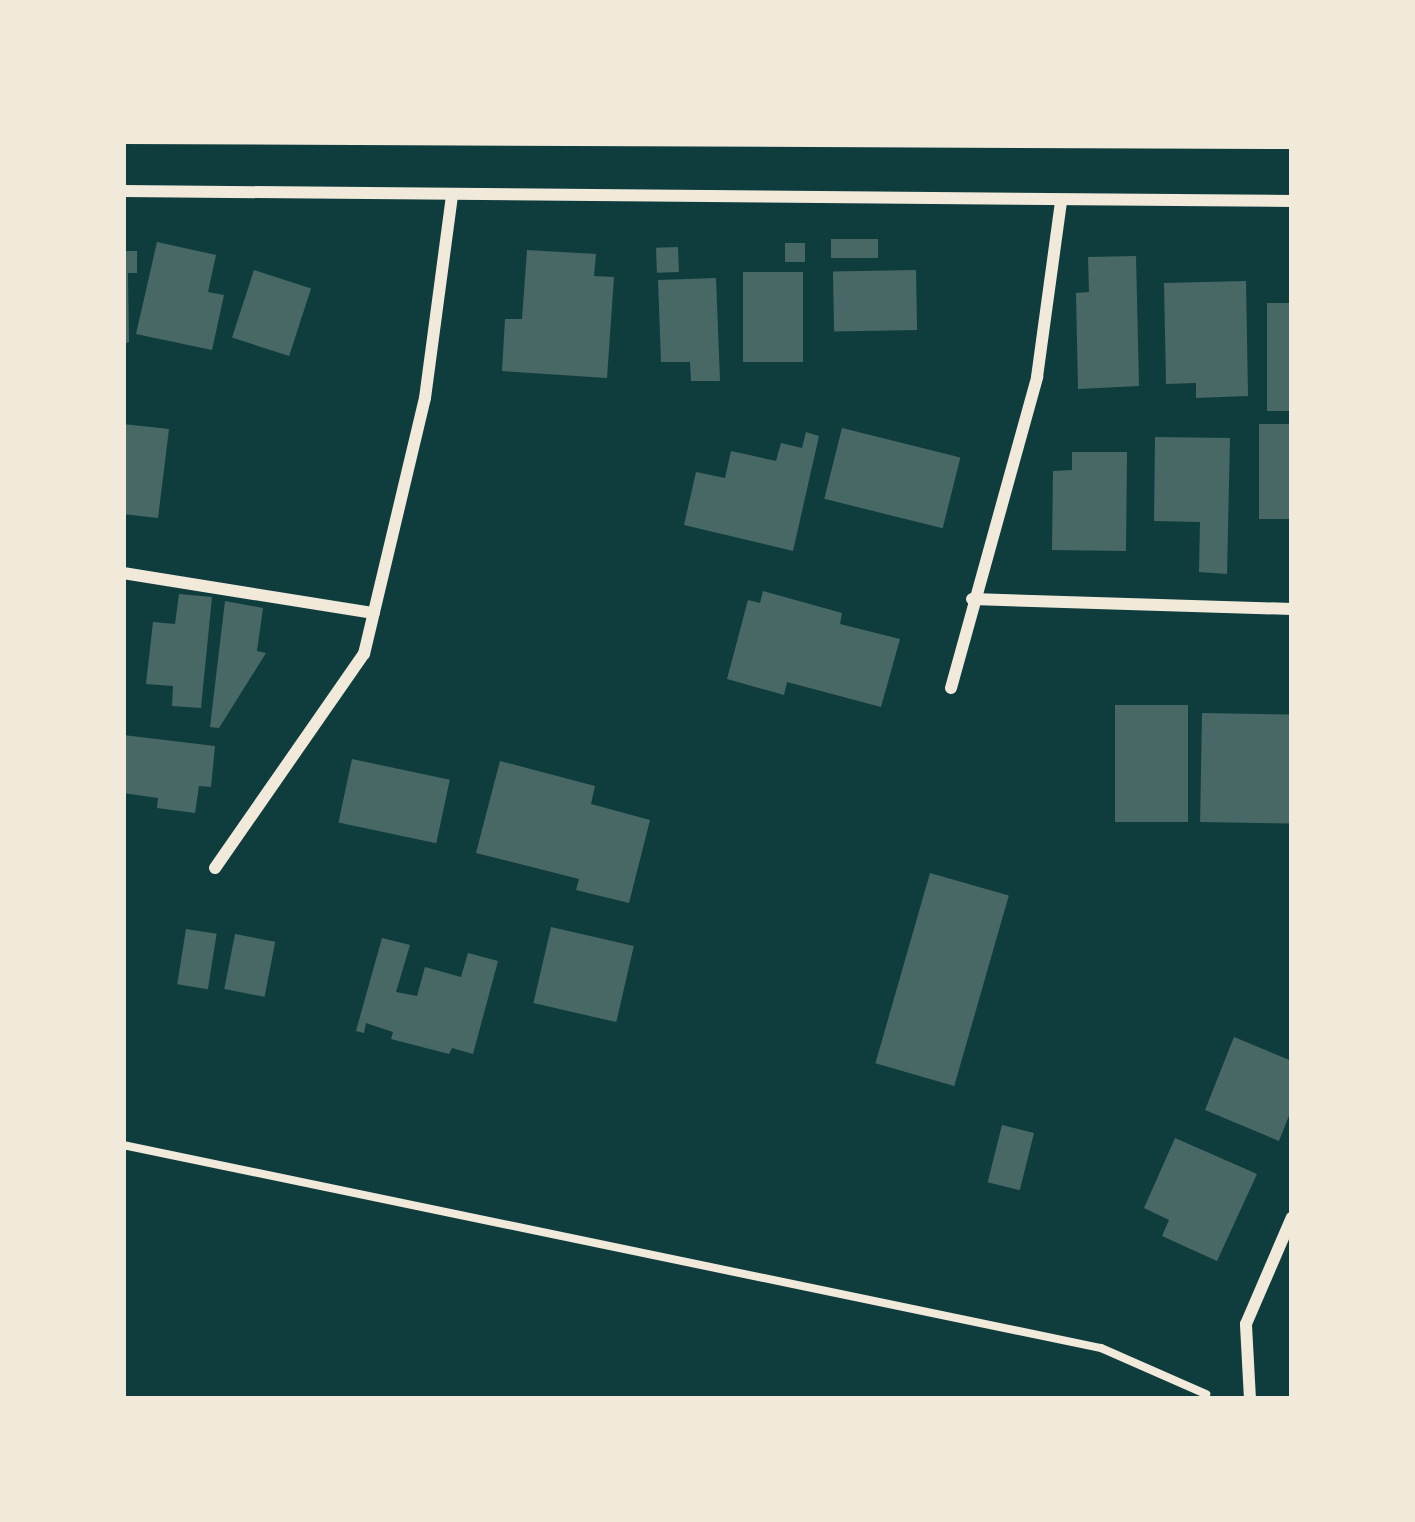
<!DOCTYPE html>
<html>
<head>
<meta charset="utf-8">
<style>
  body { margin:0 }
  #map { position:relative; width:1415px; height:1522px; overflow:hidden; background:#0f3d3e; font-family:"Nunito Sans",sans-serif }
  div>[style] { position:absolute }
  .building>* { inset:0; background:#486865; transform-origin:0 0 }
  .path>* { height:8px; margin:-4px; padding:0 4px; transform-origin:4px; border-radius:4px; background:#f1e9da }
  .minor>* { height:12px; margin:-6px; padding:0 6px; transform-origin:6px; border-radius:6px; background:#f1e9da }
  .motorway>* { height:36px; margin:-18px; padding:0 18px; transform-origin:18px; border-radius:18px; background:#f1e9da }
  span { translate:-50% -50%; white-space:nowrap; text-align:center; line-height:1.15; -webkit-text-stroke:9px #f1e9da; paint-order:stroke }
  .frame { position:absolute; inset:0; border:126px solid #f1e9da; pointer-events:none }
</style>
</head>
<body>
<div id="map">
  <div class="building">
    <div style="left:878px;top:239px;width:19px;height:47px;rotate:90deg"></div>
    <div style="clip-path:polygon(157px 242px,216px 255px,208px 292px,224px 295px,212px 350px,136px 334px)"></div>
    <div style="left:805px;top:243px;width:19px;height:20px;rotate:90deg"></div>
    <div style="left:678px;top:247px;width:25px;height:22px;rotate:88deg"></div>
    <div style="clip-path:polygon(527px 250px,596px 254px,594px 276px,614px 277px,607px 378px,502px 371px,505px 319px,522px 319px)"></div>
    <div style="clip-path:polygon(123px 251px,137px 251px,137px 273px,128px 273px,129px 342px,123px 344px)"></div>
    <div style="clip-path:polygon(1136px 256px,1139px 386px,1078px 389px,1076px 293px,1089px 292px,1088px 257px)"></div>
    <div style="left:254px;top:270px;width:60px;height:71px;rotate:18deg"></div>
    <div style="left:916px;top:270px;width:60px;height:83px;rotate:89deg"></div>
    <div style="left:803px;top:272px;width:90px;height:60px;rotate:90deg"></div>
    <div style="clip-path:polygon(716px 278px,720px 381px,691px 381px,690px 362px,661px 362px,658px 280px)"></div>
    <div style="clip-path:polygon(1246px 281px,1248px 396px,1196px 398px,1196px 383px,1166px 384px,1164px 283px)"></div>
    <div style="left:1267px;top:303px;width:25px;height:108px"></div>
    <div style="clip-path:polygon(123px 424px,169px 429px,158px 518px,123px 514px)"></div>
    <div style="left:1259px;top:424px;width:33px;height:95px"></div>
    <div style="left:842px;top:428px;width:122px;height:73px;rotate:14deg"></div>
    <div style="clip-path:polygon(806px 432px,819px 436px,793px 551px,684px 525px,696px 472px,725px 478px,731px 451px,776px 461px,781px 443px,802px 448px)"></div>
    <div style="clip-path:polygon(1155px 437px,1230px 438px,1227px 574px,1199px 572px,1200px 522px,1154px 521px)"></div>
    <div style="clip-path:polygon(1072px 452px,1127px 452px,1126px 551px,1052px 550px,1053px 471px,1072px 470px)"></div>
    <div style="clip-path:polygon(763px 591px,842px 613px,840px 624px,900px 639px,881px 707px,787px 682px,784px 695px,727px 679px,748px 600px,760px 603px)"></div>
    <div style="clip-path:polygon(179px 594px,212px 597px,201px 708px,172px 706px,173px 686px,146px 684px,153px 622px,175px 624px)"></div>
    <div style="clip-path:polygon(225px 601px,263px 608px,257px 651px,266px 653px,219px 728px,210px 727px)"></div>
    <div style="left:1115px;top:705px;width:73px;height:117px"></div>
    <div style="left:1202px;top:713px;width:90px;height:109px;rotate:1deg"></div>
    <div style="clip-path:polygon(123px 735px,215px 746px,211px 787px,199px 786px,195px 813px,157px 808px,158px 798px,123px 793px)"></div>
    <div style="left:352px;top:759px;width:100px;height:65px;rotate:12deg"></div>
    <div style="clip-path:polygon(500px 761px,595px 786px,591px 804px,650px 820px,629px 903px,576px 890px,579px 879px,476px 853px)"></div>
    <div style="left:930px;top:873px;width:82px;height:198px;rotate:16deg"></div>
    <div style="left:551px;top:927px;width:85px;height:78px;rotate:13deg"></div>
    <div style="left:186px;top:929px;width:31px;height:56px;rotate:9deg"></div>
    <div style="left:235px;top:934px;width:41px;height:56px;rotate:11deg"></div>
    <div style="clip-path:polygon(382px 938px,410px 945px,396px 992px,417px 996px,425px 967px,461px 977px,468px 953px,498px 961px,473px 1054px,452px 1048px,449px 1054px,391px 1039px,393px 1032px,366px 1023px,364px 1033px,356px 1031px)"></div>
    <div style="clip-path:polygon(1234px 1037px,1292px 1061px,1292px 1108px,1279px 1141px,1205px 1110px)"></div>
    <div style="left:1002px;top:1125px;width:33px;height:59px;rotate:14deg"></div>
    <div style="clip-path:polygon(1175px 1138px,1257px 1174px,1217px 1261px,1162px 1236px,1169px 1220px,1144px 1208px)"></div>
  </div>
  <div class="path">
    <div style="left:123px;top:1145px;width:999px;rotate:11.73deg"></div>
    <div style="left:1101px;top:1348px;width:115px;rotate:23.7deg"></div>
  </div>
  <div class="minor">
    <div style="left:123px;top:191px;width:1169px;rotate:0.49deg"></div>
    <div style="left:123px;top:573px;width:254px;rotate:9.1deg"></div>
    <div style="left:972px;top:599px;width:320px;rotate:1.8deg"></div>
    <div style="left:951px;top:688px;width:323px;rotate:-74.5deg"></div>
    <div style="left:1037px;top:377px;width:178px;rotate:-82.2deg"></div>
    <div style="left:215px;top:868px;width:261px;rotate:-55.2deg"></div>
    <div style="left:364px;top:654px;width:263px;rotate:-76.6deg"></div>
    <div style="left:425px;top:398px;width:205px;rotate:-82.4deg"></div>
    <div style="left:1250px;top:1399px;width:75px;rotate:-93.1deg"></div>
    <div style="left:1246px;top:1324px;width:116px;rotate:-66.7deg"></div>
  </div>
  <div class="motorway">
    <div style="left:123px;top:126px;width:1169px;rotate:0.25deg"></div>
  </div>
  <div class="frame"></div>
</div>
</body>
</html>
